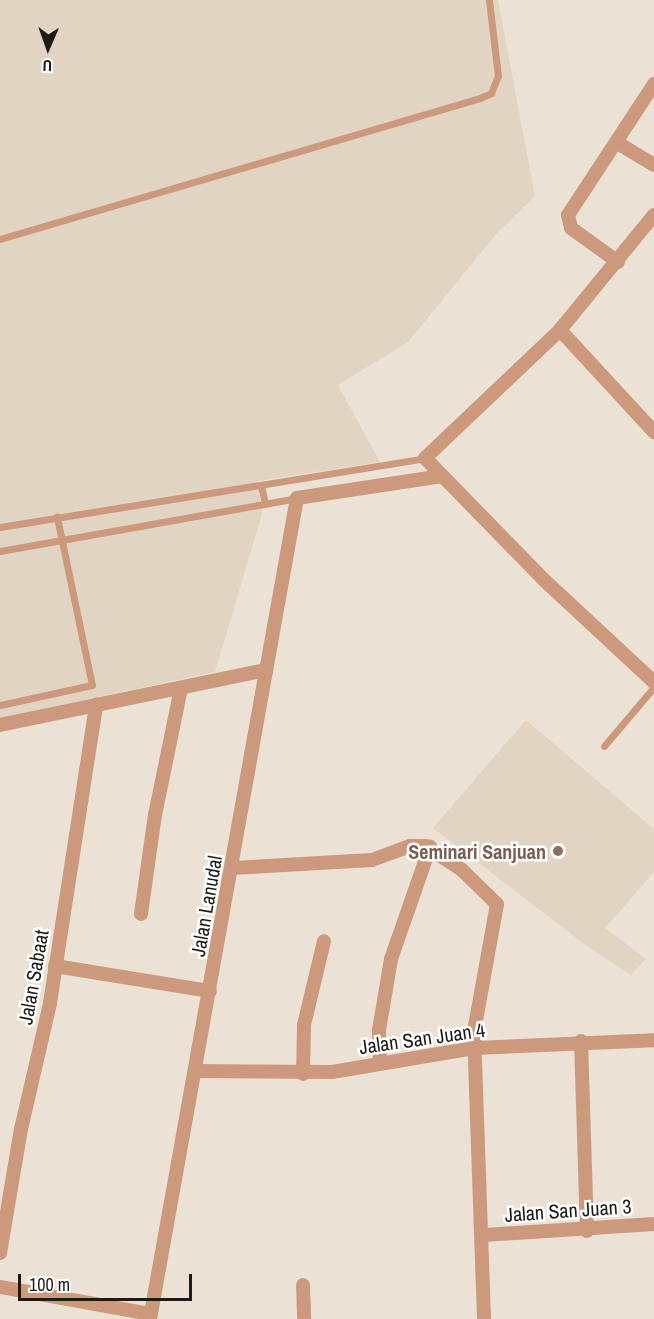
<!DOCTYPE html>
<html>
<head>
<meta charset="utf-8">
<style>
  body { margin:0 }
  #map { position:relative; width:654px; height:1319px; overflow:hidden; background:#ebe2d5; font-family:"Archivo Narrow",sans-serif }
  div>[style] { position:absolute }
  .built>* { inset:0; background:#e2d4c2 }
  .service>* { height:7px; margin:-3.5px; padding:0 3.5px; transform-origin:3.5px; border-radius:3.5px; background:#cd997d }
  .minor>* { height:14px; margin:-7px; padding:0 7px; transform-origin:7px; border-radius:7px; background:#cd997d }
  .dots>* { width:16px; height:16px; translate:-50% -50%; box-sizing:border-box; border:3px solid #fff; border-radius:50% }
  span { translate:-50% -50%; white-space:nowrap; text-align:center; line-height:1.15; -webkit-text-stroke:5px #fff; paint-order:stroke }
  .education-label { font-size:20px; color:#785e54; font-weight:700 }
  .right { translate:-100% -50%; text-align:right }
  .street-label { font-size:20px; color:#1d1a16 }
  .north { position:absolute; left:18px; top:18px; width:60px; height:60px; -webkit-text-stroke:4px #fff; paint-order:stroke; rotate:182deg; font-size:16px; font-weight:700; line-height:24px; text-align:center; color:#1d1a16 }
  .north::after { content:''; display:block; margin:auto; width:21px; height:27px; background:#1d1a16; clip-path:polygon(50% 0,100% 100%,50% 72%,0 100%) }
  .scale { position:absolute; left:18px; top:1274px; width:174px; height:27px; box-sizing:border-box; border:3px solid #1d1a16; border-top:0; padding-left:8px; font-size:18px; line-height:21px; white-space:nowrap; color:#1d1a16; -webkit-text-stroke:4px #fff; paint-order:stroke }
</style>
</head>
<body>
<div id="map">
  <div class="built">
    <div style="clip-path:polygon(0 0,498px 0,535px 196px,497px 233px,408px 342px,338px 385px,380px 462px,258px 481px,262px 514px,215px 672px,0 718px)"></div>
    <div style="clip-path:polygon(526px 720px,654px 829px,654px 872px,605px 928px,646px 959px,631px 975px,587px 946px,433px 828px)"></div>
  </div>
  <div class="service">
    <div style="left:0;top:239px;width:500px;rotate:-16.37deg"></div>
    <div style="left:480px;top:98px;width:12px;rotate:-24deg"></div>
    <div style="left:491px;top:93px;width:18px;rotate:-68deg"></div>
    <div style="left:498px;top:76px;width:77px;rotate:-96.8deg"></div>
    <div style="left:261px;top:486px;width:18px;rotate:77deg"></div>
    <div style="left:0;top:527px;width:431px;rotate:-9.2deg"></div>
    <div style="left:0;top:551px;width:302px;rotate:-10.1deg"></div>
    <div style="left:0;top:705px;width:94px;rotate:-12.3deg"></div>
    <div style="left:92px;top:685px;width:172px;rotate:-101.8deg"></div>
    <div style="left:604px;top:746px;width:77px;rotate:-49.7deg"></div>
  </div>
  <div class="minor">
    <div style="left:616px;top:142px;width:44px;rotate:31.2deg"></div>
    <div style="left:654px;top:215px;width:149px;rotate:129.3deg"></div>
    <div style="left:560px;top:330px;width:186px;rotate:136.5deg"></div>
    <div style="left:425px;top:458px;width:169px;rotate:45.7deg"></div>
    <div style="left:543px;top:579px;width:151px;rotate:42.9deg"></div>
    <div style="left:618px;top:262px;width:58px;rotate:-144.1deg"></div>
    <div style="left:571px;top:228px;width:13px;rotate:-103deg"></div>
    <div style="left:568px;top:215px;width:157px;rotate:-56.7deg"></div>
    <div style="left:560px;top:330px;width:139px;rotate:47.3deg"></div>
    <div style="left:0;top:725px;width:272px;rotate:-11.7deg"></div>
    <div style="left:233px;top:868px;width:139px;rotate:-3.3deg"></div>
    <div style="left:372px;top:860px;width:40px;rotate:-20.2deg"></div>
    <div style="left:410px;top:846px;width:15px"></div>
    <div style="left:425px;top:846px;width:44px;rotate:33deg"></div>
    <div style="left:462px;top:870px;width:49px;rotate:44.2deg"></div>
    <div style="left:497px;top:904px;width:130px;rotate:100.2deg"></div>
    <div style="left:474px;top:1032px;width:287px;rotate:88deg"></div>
    <div style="left:141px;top:914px;width:100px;rotate:-82deg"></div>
    <div style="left:155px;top:815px;width:130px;rotate:-78.4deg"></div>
    <div style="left:55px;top:966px;width:157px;rotate:9.2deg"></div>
    <div style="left:581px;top:1041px;width:190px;rotate:88.2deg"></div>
    <div style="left:380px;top:1062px;width:32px;rotate:-92deg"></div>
    <div style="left:379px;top:1030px;width:72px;rotate:-80.4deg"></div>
    <div style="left:391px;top:959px;width:119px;rotate:-70.8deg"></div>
    <div style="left:196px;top:1071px;width:136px;rotate:0.4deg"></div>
    <div style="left:332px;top:1072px;width:144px;rotate:-9.6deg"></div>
    <div style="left:474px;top:1048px;width:180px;rotate:-2.5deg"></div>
    <div style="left:303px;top:1074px;width:49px;rotate:-88.8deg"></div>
    <div style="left:304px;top:1025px;width:86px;rotate:-76.6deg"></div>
    <div style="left:484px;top:1235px;width:170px;rotate:-3.7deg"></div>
    <div style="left:0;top:1253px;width:126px;rotate:-80.4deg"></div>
    <div style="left:21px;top:1129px;width:129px;rotate:-77deg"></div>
    <div style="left:50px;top:1003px;width:302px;rotate:-81.2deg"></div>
    <div style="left:303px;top:1285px;width:34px;rotate:88deg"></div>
    <div style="left:0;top:1287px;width:152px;rotate:10.2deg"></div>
    <div style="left:150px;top:1319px;width:834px;rotate:-79.85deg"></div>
    <div style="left:297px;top:498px;width:147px;rotate:-8.6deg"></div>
  </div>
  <div class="dots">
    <div style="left:558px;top:851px;background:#8d6e63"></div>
  </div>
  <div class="education-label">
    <span class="right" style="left:546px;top:851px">Seminari Sanjuan</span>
  </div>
  <div class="street-label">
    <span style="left:206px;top:906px;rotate:-80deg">Jalan Lanudal</span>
    <span style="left:33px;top:977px;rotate:-80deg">Jalan Sabaat</span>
    <span style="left:422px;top:1038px;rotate:-8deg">Jalan San Juan 4</span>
    <span style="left:568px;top:1210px;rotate:-4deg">Jalan San Juan 3</span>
  </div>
  <div class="north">U</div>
  <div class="scale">100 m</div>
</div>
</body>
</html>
